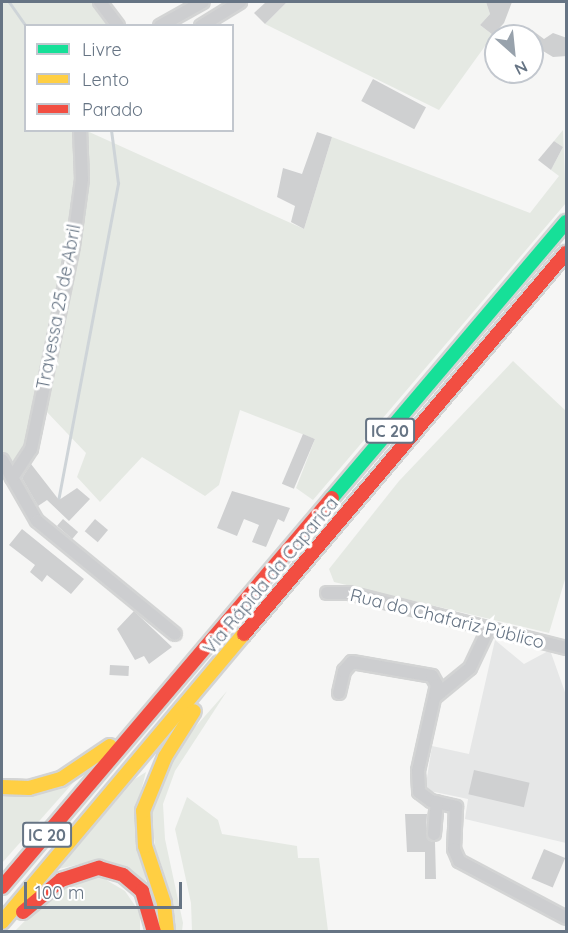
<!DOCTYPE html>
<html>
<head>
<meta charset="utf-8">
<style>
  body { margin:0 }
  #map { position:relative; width:568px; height:933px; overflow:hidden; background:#f6f6f5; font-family:Quicksand,sans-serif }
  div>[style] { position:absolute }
  .built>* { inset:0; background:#e6e7e7 }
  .green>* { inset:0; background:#e5e9e3 }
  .stream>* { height:3px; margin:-1.5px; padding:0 1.5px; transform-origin:1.5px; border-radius:1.5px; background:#ced4d8 }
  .building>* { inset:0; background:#cfd0d1; transform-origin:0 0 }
  .roads { filter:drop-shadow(2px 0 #d3d4d4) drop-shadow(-2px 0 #d3d4d4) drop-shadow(0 2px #d3d4d4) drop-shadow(0 -2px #d3d4d4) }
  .street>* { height:12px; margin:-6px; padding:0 6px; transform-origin:6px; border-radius:6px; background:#cdced0 }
  .fast>* { height:14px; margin:-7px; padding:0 7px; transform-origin:7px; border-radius:7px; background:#16e098 }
  .slow>* { height:14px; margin:-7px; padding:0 7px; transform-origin:7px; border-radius:7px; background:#ffcf43 }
  .jam>* { height:14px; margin:-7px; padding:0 7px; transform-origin:7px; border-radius:7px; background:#f24e42 }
  span { translate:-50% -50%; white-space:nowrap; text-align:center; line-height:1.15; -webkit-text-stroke:6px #fff; paint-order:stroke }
  .shield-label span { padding:2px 4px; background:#fff; border:2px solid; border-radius:4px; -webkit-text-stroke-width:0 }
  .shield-label { font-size:16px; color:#667484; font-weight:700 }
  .street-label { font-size:18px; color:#667484 }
  .frame { position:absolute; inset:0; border:3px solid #667484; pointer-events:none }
  .legend { position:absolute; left:24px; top:24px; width:210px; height:108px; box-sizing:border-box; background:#fff; border:2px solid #c2c7ce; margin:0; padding:8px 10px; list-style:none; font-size:18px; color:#667484 }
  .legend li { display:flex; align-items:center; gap:12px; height:30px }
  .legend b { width:30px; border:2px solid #c2c7ce }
  .north { position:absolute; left:484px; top:24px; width:60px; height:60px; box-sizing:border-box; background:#fff; border:2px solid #c2c7ce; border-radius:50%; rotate:153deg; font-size:16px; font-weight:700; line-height:24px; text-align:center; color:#667484 }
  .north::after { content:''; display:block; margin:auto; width:21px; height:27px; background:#98a2ac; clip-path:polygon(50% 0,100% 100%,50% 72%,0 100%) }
  .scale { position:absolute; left:24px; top:882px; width:158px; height:27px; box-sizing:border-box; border:3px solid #667484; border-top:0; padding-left:8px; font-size:18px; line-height:21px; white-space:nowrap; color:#667484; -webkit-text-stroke:4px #fff; paint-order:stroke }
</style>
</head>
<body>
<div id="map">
  <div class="built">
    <div style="clip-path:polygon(495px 640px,524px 664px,550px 650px,566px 695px,566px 843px,465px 819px,468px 799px,425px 790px,432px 746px,469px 754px)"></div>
  </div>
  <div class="green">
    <div style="clip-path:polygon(2px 2px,97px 2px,116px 25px,26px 26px,26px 130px,77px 131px,77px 187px,29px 443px,17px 460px,10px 461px,2px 454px)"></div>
    <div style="clip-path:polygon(287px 2px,486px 2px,490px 14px,480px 25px,493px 35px,439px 110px,265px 24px)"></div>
    <div style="clip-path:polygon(563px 130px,566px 203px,313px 500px,296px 488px,315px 439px,240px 410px,219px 485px,205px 496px,142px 457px,100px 502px,77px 477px,86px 453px,45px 410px,89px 183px,87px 131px,304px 229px,332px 137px,530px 213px,559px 176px,551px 170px,563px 147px,554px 141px)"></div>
    <div style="clip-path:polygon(513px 361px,566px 411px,566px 576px,549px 633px,334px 582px,329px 569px,399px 481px)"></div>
    <div style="clip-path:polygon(227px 691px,175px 771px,163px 804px,165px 839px,183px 923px,182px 931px,172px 931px,157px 866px,150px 798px,168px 758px)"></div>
    <div style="clip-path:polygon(146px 772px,137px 806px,147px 890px,98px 860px,58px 869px,135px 779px)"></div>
    <div style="clip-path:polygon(80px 775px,2px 863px,2px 795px)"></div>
    <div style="clip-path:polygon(187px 797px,218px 820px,222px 834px,297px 846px,298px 858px,319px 858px,328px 931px,192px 931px,191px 903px,175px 829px)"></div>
    <div style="clip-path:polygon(79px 876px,103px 878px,125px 891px,140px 913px,140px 931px,14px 932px,53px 892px)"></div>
  </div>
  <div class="stream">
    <div style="left:9px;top:2px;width:29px;rotate:55deg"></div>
    <div style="left:58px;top:501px;width:324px;rotate:-79.3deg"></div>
    <div style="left:118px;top:183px;width:53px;rotate:-97.5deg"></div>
  </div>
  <div class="building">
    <div style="clip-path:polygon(266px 2px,287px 2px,265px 24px,254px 13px)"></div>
    <div style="clip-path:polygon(486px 2px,512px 2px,504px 23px,493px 35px,480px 25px,490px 14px)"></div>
    <div style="clip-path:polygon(532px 30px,544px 39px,553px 33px,567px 38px,567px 56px,553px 57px,543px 51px,532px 67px)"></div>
    <div style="left:373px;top:79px;width:60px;height:25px;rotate:28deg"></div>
    <div style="clip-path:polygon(317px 132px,332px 137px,304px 229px,291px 222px,295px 206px,277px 197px,283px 168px,302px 174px)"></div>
    <div style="clip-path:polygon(554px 141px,563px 147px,551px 170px,538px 160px)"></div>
    <div style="left:303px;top:434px;width:13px;height:54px;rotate:23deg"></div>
    <div style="clip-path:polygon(31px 464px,59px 500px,77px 488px,90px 499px,69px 521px,47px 500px,38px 506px,22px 478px)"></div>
    <div style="clip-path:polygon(232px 491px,290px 508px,284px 522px,278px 519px,266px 547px,252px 542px,259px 525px,244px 519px,237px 536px,217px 528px)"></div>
    <div style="left:63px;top:519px;width:20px;height:9px;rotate:41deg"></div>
    <div style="left:95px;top:519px;width:17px;height:16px;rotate:40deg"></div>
    <div style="clip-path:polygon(22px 529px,84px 579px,71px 594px,47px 575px,42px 582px,30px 572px,35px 565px,9px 545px)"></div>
    <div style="clip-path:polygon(134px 611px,172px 647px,149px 664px,144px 656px,135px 660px,117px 629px)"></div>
    <div style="left:110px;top:665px;width:19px;height:10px;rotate:3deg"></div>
    <div style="left:474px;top:770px;width:57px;height:25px;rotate:13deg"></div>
    <div style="clip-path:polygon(405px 814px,427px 814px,426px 834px,435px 842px,436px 879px,425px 879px,425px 852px,407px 852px)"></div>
    <div style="left:544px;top:849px;width:23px;height:32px;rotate:23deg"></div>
  </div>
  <div class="roads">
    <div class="street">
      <div style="left:100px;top:2px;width:30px;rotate:53deg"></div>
      <div style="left:160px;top:26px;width:49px;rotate:-29.2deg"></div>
      <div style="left:201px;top:26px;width:46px;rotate:-31.6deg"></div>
      <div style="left:2px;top:460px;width:70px;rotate:60.2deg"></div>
      <div style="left:37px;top:521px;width:178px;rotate:39.3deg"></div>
      <div style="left:12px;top:478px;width:35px;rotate:-57deg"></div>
      <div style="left:31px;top:449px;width:207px;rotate:-78.3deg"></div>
      <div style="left:73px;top:246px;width:68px;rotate:-82.3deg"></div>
      <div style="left:82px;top:179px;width:49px;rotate:-92.3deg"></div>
      <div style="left:327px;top:593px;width:22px"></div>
      <div style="left:349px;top:593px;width:224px;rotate:14.2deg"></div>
      <div style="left:339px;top:693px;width:23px;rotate:-77deg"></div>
      <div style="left:344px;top:671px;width:12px;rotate:-48deg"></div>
      <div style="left:352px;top:662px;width:81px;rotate:9.9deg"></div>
      <div style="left:432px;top:676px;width:10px;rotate:61deg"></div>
      <div style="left:437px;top:685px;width:88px;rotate:102.5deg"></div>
      <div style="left:418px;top:771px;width:21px;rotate:87deg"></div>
      <div style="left:419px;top:792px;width:15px;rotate:37deg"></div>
      <div style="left:431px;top:801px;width:26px;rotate:13deg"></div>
      <div style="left:456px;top:807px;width:42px;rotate:92.7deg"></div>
      <div style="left:454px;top:849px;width:13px;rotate:67deg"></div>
      <div style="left:459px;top:861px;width:121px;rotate:28deg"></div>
      <div style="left:436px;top:696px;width:44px;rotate:-39.5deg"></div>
      <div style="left:470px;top:668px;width:44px;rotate:-64.6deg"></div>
      <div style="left:434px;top:834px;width:32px;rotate:-85deg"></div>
    </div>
    <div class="fast">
      <div style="left:332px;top:498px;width:362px;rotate:-49.7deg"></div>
    </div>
    <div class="slow">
      <div style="left:2px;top:787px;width:27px;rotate:2deg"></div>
      <div style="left:29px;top:788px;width:33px;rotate:-16deg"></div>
      <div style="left:61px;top:779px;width:59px;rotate:-34deg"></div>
      <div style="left:2px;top:922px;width:376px;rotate:-50deg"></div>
      <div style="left:167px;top:932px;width:29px;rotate:-96deg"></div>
      <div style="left:164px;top:903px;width:60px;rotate:-108.4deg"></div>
      <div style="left:145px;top:846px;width:35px;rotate:-93deg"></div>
      <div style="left:143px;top:811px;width:58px;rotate:-67.8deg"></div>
      <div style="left:165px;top:757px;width:54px;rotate:-57.8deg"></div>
    </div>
    <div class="jam">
      <div style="left:244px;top:634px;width:499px;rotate:-49.8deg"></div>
      <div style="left:2px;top:887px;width:510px;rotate:-49.69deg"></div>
      <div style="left:23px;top:912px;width:50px;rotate:-40.1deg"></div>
      <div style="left:61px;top:880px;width:40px;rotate:-18deg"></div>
      <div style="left:99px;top:868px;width:25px;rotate:16deg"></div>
      <div style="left:123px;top:875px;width:25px;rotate:40deg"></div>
      <div style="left:142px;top:891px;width:43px;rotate:73.7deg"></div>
    </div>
  </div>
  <div class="shield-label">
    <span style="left:390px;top:431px">IC 20</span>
    <span style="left:47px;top:835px">IC 20</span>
  </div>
  <div class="street-label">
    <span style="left:59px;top:307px;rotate:-79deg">Travessa 25 de Abril</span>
    <span style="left:271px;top:576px;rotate:-50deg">Via Rápida da Caparica</span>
    <span style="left:447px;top:619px;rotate:14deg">Rua do Chafariz Público</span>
  </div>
  <div class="frame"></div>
  <ul class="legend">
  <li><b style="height:8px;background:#16e098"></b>Livre</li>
  <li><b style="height:8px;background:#ffcf43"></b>Lento</li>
  <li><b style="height:8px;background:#f24e42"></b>Parado</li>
  </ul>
  <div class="north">N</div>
  <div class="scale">100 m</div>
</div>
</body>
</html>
